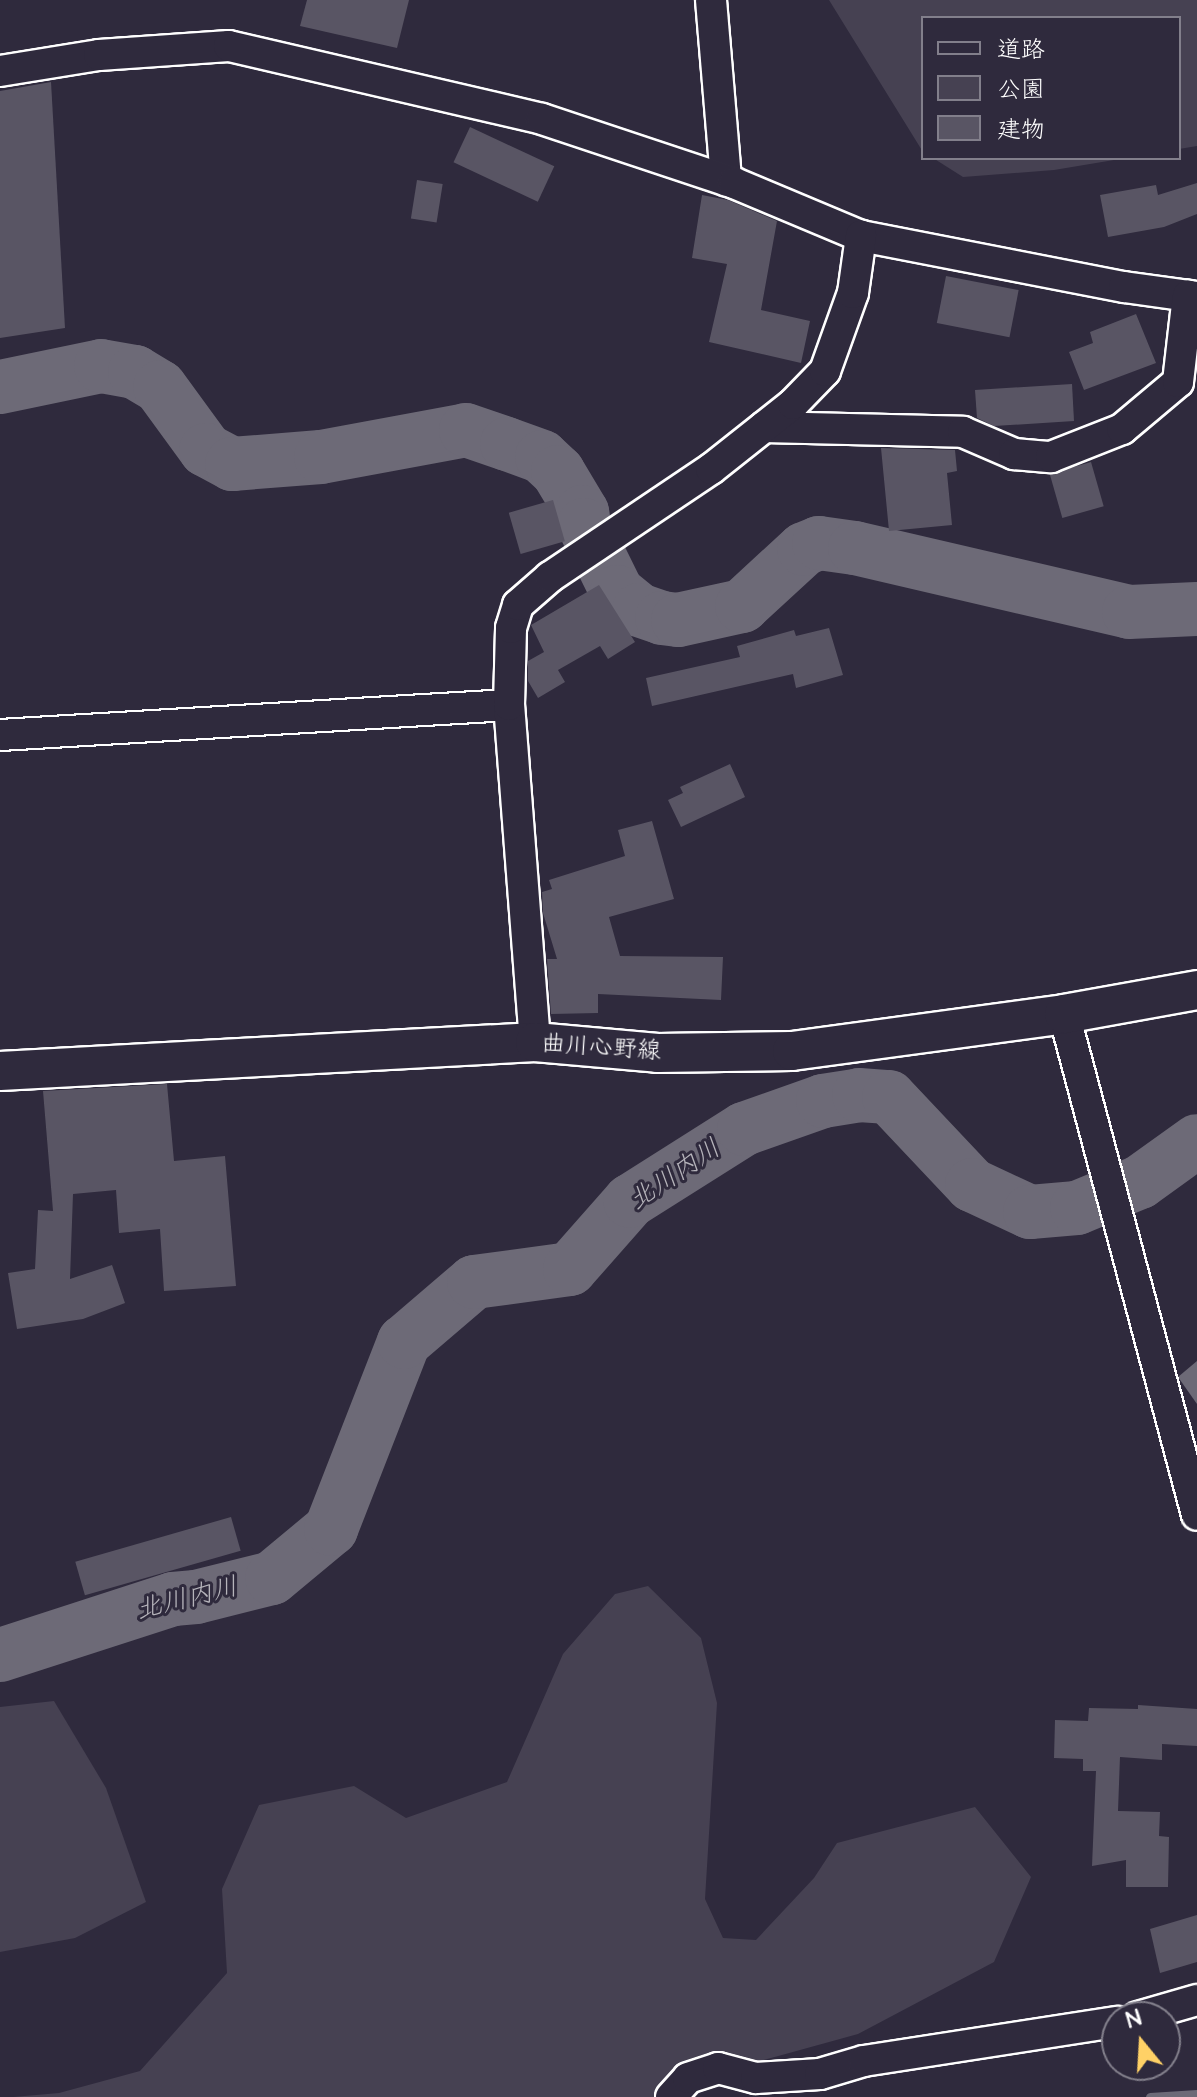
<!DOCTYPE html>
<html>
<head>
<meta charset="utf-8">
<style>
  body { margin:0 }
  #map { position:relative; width:1197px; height:2097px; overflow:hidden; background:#2f2a3d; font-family:"Architects Daughter","Klee One",sans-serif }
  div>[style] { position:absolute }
  .green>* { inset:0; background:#464152 }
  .water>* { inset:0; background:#6d6a77 }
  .stream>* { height:9px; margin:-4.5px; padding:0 4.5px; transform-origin:4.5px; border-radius:4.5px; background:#6d6a77 }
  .river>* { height:54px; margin:-27px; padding:0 27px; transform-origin:27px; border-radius:27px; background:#6d6a77 }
  .building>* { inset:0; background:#595564; transform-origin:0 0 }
  .roads { filter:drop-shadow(2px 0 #fff) drop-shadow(-2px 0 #fff) drop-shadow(0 2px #fff) drop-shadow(0 -2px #fff) }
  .minor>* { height:30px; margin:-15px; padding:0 15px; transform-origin:15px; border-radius:15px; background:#2f2a3d }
  .major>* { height:38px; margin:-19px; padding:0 19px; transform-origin:19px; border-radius:19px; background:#2f2a3d }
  span { translate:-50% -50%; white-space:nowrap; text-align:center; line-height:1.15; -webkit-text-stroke:6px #2f2a3d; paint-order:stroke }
  .street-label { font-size:24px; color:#fff }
  .water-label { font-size:26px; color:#b6b4bb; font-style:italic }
  .legend { position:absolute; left:921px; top:16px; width:260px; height:144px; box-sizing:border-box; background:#2f2a3d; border:2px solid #827f8b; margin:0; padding:10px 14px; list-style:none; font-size:24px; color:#fff }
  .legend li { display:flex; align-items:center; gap:16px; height:40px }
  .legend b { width:40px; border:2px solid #827f8b }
  .north { position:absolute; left:1101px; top:2001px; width:80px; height:80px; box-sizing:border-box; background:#2f2a3d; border:2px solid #827f8b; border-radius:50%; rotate:342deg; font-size:22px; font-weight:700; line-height:32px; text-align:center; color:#fff }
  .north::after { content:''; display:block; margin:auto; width:28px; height:36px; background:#ffd166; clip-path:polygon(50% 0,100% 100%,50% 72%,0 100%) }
</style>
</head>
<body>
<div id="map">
  <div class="green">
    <div style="clip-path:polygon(829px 0,1197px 0,1197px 146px,1179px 149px,1179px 18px,923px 18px,923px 152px)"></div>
    <div style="clip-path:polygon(933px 158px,1126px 158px,1054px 170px,963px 177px)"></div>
    <div style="clip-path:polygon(648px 1586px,701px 1638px,717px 1703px,705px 1899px,723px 1938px,756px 1940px,814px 1878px,837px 1843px,975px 1807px,1031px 1877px,994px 1962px,858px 2034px,699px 2078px,675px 2097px,13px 2097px,59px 2093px,140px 2071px,227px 1973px,222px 1889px,259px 1805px,354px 1786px,406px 1818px,507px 1782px,563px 1654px,615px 1594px)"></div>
    <div style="clip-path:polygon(54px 1701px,106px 1788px,146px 1902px,75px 1938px,0 1952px,0 1707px)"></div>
  </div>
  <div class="water">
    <div style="clip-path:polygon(1197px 1361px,1197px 1404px,1178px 1377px)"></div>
  </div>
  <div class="stream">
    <div style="left:1150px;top:2097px;width:47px;rotate:-3.7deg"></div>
  </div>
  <div class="river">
    <div style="left:0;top:387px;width:103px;rotate:-11.7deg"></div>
    <div style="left:101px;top:366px;width:35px;rotate:10deg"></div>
    <div style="left:135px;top:372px;width:29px;rotate:31deg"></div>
    <div style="left:160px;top:387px;width:78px;rotate:53.9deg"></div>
    <div style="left:206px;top:450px;width:30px;rotate:28deg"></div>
    <div style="left:232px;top:464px;width:89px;rotate:-4.5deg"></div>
    <div style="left:321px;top:457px;width:147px;rotate:-10.5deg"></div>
    <div style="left:466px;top:430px;width:43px;rotate:18.9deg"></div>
    <div style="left:507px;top:444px;width:37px;rotate:20deg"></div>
    <div style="left:542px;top:457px;width:22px;rotate:43deg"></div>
    <div style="left:558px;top:472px;width:47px;rotate:59deg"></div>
    <div style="left:582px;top:512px;width:13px;rotate:81deg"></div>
    <div style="left:584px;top:525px;width:75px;rotate:63.8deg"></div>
    <div style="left:617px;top:592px;width:28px;rotate:39deg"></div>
    <div style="left:639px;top:610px;width:24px;rotate:19deg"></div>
    <div style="left:662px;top:618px;width:16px;rotate:7deg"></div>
    <div style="left:678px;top:620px;width:66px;rotate:-12.3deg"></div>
    <div style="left:742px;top:606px;width:84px;rotate:-42.6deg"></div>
    <div style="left:804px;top:549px;width:16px;rotate:-22deg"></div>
    <div style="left:819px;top:543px;width:36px;rotate:8deg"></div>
    <div style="left:855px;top:548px;width:281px;rotate:13.1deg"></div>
    <div style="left:1129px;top:612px;width:68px;rotate:-2.5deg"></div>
    <div style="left:0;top:1655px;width:182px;rotate:-17.9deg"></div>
    <div style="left:173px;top:1599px;width:23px;rotate:-5deg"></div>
    <div style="left:196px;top:1597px;width:78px;rotate:-14deg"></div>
    <div style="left:272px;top:1578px;width:77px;rotate:-39.7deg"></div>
    <div style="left:331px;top:1529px;width:201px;rotate:-68.7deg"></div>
    <div style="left:404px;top:1342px;width:92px;rotate:-40.6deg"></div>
    <div style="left:474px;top:1282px;width:97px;rotate:-7.7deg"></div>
    <div style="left:570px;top:1269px;width:91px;rotate:-48.6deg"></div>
    <div style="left:630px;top:1201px;width:135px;rotate:-32.3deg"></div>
    <div style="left:744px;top:1129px;width:84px;rotate:-19.5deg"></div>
    <div style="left:823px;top:1101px;width:36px;rotate:-9deg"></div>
    <div style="left:859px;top:1095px;width:30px;rotate:4deg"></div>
    <div style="left:889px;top:1097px;width:121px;rotate:46.7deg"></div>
    <div style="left:972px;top:1185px;width:64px;rotate:25deg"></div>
    <div style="left:1030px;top:1212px;width:47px;rotate:-4.9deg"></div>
    <div style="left:1077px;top:1208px;width:68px;rotate:-22.4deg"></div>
    <div style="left:1140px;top:1182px;width:70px;rotate:-35.7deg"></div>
  </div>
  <div class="building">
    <div style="clip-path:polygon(307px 0,409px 0,397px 48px,300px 26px)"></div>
    <div style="clip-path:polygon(51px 82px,65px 328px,0 338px,0 91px)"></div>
    <div style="left:470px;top:127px;width:93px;height:39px;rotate:25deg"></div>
    <div style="left:417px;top:180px;width:26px;height:39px;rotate:9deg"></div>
    <div style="clip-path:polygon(1197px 183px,1197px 214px,1164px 227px,1108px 237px,1100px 195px,1156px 185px,1158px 195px)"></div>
    <div style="clip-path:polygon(702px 195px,728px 200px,777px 221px,761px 310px,810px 321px,801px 363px,709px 342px,727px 264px,692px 258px)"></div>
    <div style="left:946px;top:276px;width:74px;height:48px;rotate:11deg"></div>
    <div style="clip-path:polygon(1136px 314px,1156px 363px,1084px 390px,1069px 352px,1093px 343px,1090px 332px)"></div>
    <div style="clip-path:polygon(1072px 384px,1074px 421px,994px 426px,977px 418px,975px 390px)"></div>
    <div style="clip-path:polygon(881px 448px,955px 450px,957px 471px,947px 473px,952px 525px,889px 531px)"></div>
    <div style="left:1091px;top:462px;width:46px;height:43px;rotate:74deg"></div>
    <div style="left:553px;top:500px;width:43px;height:46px;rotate:74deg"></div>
    <div style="clip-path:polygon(599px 585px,635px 642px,608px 659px,600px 646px,558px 670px,565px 682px,538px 698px,528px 681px,528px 661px,544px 652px,531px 625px)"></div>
    <div style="clip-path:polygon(829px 628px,843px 675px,796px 688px,793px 674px,652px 706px,646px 678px,740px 657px,737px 646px,794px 630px,796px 636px)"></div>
    <div style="clip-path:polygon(730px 764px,745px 797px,681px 827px,668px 800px,683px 793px,680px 787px)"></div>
    <div style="clip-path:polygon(652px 821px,674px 899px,609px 917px,620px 956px,723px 957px,721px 1000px,598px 994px,598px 1013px,551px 1014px,547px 959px,557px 959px,543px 913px,542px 892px,552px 889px,549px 880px,625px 856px,618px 830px)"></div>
    <div style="clip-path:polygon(167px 1084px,174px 1161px,225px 1156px,236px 1286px,164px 1291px,160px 1229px,119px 1233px,116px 1190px,73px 1194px,70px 1279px,112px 1265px,125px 1303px,83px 1319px,17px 1329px,8px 1273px,35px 1269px,38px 1210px,53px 1211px,43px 1091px)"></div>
    <div style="left:231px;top:1517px;width:35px;height:162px;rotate:74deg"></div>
    <div style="clip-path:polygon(1138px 1705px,1197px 1709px,1197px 1746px,1162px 1744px,1162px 1760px,1120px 1757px,1118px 1811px,1160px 1812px,1159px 1836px,1169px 1837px,1168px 1887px,1126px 1887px,1126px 1860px,1092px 1866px,1096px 1771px,1083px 1771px,1083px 1759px,1054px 1758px,1055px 1720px,1088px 1721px,1089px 1708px,1138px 1709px)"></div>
    <div style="clip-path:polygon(1197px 1915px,1197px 1962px,1160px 1973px,1150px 1929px)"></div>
  </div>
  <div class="roads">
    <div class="minor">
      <div style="left:711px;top:0;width:181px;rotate:85.2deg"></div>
      <div style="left:0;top:71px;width:100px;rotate:-9.2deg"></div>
      <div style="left:99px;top:55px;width:130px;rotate:-4deg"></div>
      <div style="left:229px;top:46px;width:321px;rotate:13.1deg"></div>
      <div style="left:542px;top:119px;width:202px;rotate:18.4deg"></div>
      <div style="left:734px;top:183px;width:138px;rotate:22.7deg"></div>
      <div style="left:861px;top:236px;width:268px;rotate:11deg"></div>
      <div style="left:1124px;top:287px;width:74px;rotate:7.8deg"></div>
      <div style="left:764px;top:427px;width:199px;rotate:1.4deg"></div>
      <div style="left:963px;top:432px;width:56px;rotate:23.3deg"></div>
      <div style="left:1014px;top:454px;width:37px;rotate:5deg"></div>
      <div style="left:1051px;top:457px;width:76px;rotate:-21.5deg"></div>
      <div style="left:1122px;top:429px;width:73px;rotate:-40deg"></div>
      <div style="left:1178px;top:382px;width:87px;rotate:-83.4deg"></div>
      <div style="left:0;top:735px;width:510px;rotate:-3.37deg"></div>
      <div style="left:1064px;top:1014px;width:518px;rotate:75.13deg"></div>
      <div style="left:535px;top:1042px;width:338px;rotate:-94.4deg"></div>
      <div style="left:509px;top:705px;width:77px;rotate:-88.5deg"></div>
      <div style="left:511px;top:628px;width:24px;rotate:-73deg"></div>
      <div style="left:518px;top:605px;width:43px;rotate:-41.2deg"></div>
      <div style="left:550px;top:577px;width:194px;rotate:-33.9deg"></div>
      <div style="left:711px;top:469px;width:105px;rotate:-38.4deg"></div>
      <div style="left:793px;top:404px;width:46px;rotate:-45.9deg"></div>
      <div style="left:825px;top:371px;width:83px;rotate:-70.3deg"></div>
      <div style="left:853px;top:293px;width:58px;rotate:-82deg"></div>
      <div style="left:1138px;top:2017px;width:61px;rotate:-16.1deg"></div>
      <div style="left:671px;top:2097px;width:25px;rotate:-48deg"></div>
      <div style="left:688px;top:2078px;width:32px;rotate:-18deg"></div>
      <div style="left:718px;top:2068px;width:39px;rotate:15deg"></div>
      <div style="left:756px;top:2078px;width:64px;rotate:-3.6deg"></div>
      <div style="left:820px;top:2074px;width:46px;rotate:-16.5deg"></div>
      <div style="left:864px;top:2061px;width:256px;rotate:-8.8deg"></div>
    </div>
    <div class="major">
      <div style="left:0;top:1071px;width:536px;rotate:-3.1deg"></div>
      <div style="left:535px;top:1042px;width:123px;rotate:5.1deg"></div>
      <div style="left:658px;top:1053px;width:134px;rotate:-0.9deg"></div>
      <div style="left:792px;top:1051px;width:275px;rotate:-7.7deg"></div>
      <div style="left:1064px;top:1014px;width:135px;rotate:-10.2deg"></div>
    </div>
  </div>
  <div class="street-label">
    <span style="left:601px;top:1048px;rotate:4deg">曲川心野線</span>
  </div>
  <div class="water-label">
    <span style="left:675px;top:1175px;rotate:-34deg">北川内川</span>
    <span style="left:187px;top:1599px;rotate:-14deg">北川内川</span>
  </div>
  <ul class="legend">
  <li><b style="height:10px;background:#2f2a3d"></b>道路</li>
  <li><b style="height:22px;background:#464152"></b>公園</li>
  <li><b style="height:22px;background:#595564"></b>建物</li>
  </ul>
  <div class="north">N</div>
</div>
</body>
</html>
